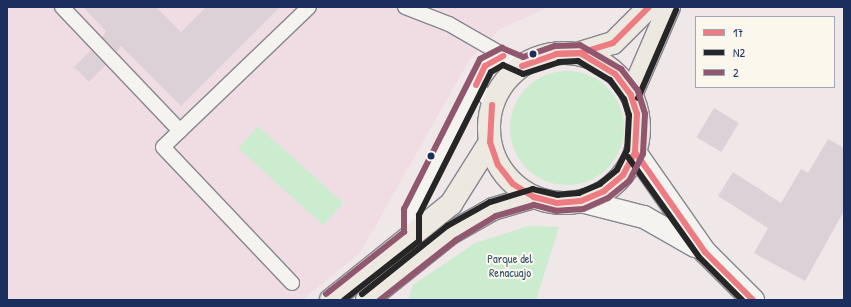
<!DOCTYPE html>
<html>
<head>
<meta charset="utf-8">
<style>
  body { margin:0 }
  #map { position:relative; width:851px; height:307px; overflow:hidden; background:#f0e7e8; font-family:"Patrick Hand",sans-serif }
  div>[style] { position:absolute }
  .built>* { inset:0; background:#f0dde4 }
  .green>* { inset:0; background:#cbeccf; transform-origin:0 0 }
  .round { border-radius:50% }
  .building>* { inset:0; background:#ddd1d8; transform-origin:0 0 }
  .roads { filter:drop-shadow(1px 0 #878790) drop-shadow(-1px 0 #878790) drop-shadow(0 1px #878790) drop-shadow(0 -1px #878790) }
  .lane>* { height:14px; margin:-7px; padding:0 7px; transform-origin:7px; border-radius:7px; background:#f5f3f0 }
  .street>* { height:22px; margin:-11px; padding:0 11px; transform-origin:11px; border-radius:11px; background:#f5f3f0 }
  .primary>* { height:22px; margin:-11px; padding:0 11px; transform-origin:11px; border-radius:11px; background:#ede8e0 }
  .primary>.ring { margin:-11px; padding:0; box-sizing:content-box; background:none; border:22px solid #ede8e0; border-radius:50% }
  .bus-1>* { height:6px; margin:-3px; padding:0 3px; transform-origin:3px; border-radius:3px; background:#ed7c82 }
  .bus-2>* { height:6px; margin:-3px; padding:0 3px; transform-origin:3px; border-radius:3px; background:#262626 }
  .bus-3>* { height:6px; margin:-3px; padding:0 3px; transform-origin:3px; border-radius:3px; background:#91576f }
  .dots>* { width:11px; height:11px; translate:-50% -50%; box-sizing:border-box; border:2px solid #fbf7ec; border-radius:50% }
  span { translate:-50% -50%; white-space:nowrap; text-align:center; line-height:1.15; -webkit-text-stroke:4px #fbf7ec; paint-order:stroke }
  .park-label { font-size:12px; color:#385670 }
  .frame { position:absolute; inset:0; border:8px solid #1b2f5e; pointer-events:none }
  .legend { position:absolute; left:695px; top:16px; width:140px; height:72px; box-sizing:border-box; background:#fbf7ec; border:1px solid #a1a7b3; margin:0; padding:5px 7px; list-style:none; font-size:12px; color:#1b2f5e }
  .legend li { display:flex; align-items:center; gap:8px; height:20px }
  .legend b { width:20px; border:1px solid #a1a7b3 }
</style>
</head>
<body>
<div id="map">
  <div class="built">
    <div style="clip-path:polygon(7px 7px,549px 7px,500px 29px,470px 59px,360px 253px,302px 300px,7px 300px)"></div>
  </div>
  <div class="green">
    <div class="round" style="left:510px;top:71px;width:114px;height:114px"></div>
    <div style="left:258px;top:126px;width:115px;height:30px;rotate:42deg"></div>
    <div style="clip-path:polygon(529px 226px,559px 227px,536px 300px,408px 300px,413px 285px,475px 243px)"></div>
  </div>
  <div class="building">
    <div style="clip-path:polygon(83px 7px,156px 7px,181px 32px,206px 7px,280px 7px,181px 106px,121px 46px,117px 52px,102px 37px,106px 31px)"></div>
    <div style="left:91px;top:50px;width:21px;height:24px;rotate:45deg"></div>
    <div style="left:714px;top:108px;width:29px;height:34px;rotate:31deg"></div>
    <div style="clip-path:polygon(828px 139px,844px 148px,844px 211px,805px 281px,754px 253px,768px 228px,718px 196px,733px 172px,781px 203px,801px 169px,808px 173px)"></div>
  </div>
  <div class="roads">
    <div class="lane">
      <div style="left:62px;top:7px;width:171px;rotate:46.4deg"></div>
      <div style="left:405px;top:7px;width:47px;rotate:21.1deg"></div>
      <div style="left:449px;top:24px;width:84px;rotate:29.9deg"></div>
      <div style="left:476px;top:85px;width:26px;rotate:51deg"></div>
      <div style="left:412px;top:236px;width:23px;rotate:-92deg"></div>
      <div style="left:411px;top:213px;width:56px;rotate:-63.4deg"></div>
      <div style="left:436px;top:163px;width:109px;rotate:-63.2deg"></div>
      <div style="left:485px;top:66px;width:21px;rotate:-29deg"></div>
      <div style="left:292px;top:283px;width:187px;rotate:-133.5deg"></div>
      <div style="left:163px;top:147px;width:202px;rotate:-43.8deg"></div>
    </div>
    <div class="street">
      <div style="left:635px;top:152px;width:122px;rotate:55deg"></div>
      <div style="left:705px;top:252px;width:68px;rotate:45deg"></div>
      <div style="left:581px;top:201px;width:65px;rotate:14.3deg"></div>
      <div style="left:644px;top:217px;width:59px;rotate:29.6deg"></div>
    </div>
    <div class="primary">
      <div style="left:580px;top:53px;width:34px;rotate:-17deg"></div>
      <div style="left:613px;top:43px;width:51px;rotate:-45deg"></div>
      <div class="ring" style="left:489px;top:53px;width:128px;height:128px"></div>
      <div style="left:631px;top:95px;width:96px;rotate:-66.6deg"></div>
      <div style="left:331px;top:300px;width:154px;rotate:-38.7deg"></div>
      <div style="left:451px;top:204px;width:73px;rotate:-57.8deg"></div>
      <div style="left:367px;top:300px;width:107px;rotate:-38.6deg"></div>
      <div style="left:451px;top:233px;width:48px;rotate:-29.7deg"></div>
      <div style="left:493px;top:209px;width:43px;rotate:-16.3deg"></div>
    </div>
  </div>
  <div class="bus-1">
    <div style="left:556px;top:54px;width:24px;rotate:-2deg"></div>
    <div style="left:580px;top:53px;width:34px;rotate:-17deg"></div>
    <div style="left:613px;top:43px;width:51px;rotate:-45deg"></div>
    <div style="left:476px;top:85px;width:21px;rotate:-65deg"></div>
    <div style="left:485px;top:66px;width:21px;rotate:-29deg"></div>
    <div style="left:492px;top:105px;width:37px;rotate:93deg"></div>
    <div style="left:490px;top:142px;width:24px;rotate:71deg"></div>
    <div style="left:498px;top:165px;width:24px;rotate:52deg"></div>
    <div style="left:513px;top:184px;width:25px;rotate:32deg"></div>
    <div style="left:534px;top:197px;width:24px;rotate:15deg"></div>
    <div style="left:557px;top:203px;width:24px;rotate:-5deg"></div>
    <div style="left:581px;top:201px;width:25px;rotate:-23deg"></div>
    <div style="left:604px;top:191px;width:25px;rotate:-40deg"></div>
    <div style="left:623px;top:175px;width:26px;rotate:-62deg"></div>
    <div style="left:635px;top:152px;width:38px;rotate:-87deg"></div>
    <div style="left:637px;top:114px;width:20px;rotate:-108deg"></div>
    <div style="left:631px;top:95px;width:26px;rotate:-127deg"></div>
    <div style="left:615px;top:74px;width:41px;rotate:-149deg"></div>
    <div style="left:580px;top:53px;width:23px;rotate:178deg"></div>
    <div style="left:557px;top:54px;width:37px;rotate:161deg"></div>
    <div style="left:635px;top:152px;width:122px;rotate:55deg"></div>
    <div style="left:705px;top:252px;width:68px;rotate:45deg"></div>
  </div>
  <div class="bus-2">
    <div style="left:638px;top:98px;width:96px;rotate:-66.6deg"></div>
    <div style="left:628px;top:157px;width:123px;rotate:54.6deg"></div>
    <div style="left:699px;top:257px;width:61px;rotate:45deg"></div>
    <div style="left:344px;top:300px;width:95px;rotate:-38.2deg"></div>
    <div style="left:419px;top:241px;width:26px;rotate:-90deg"></div>
    <div style="left:419px;top:215px;width:160px;rotate:-63.3deg"></div>
    <div style="left:491px;top:72px;width:14px;rotate:-30deg"></div>
    <div style="left:503px;top:65px;width:22px;rotate:24deg"></div>
    <div style="left:523px;top:74px;width:38px;rotate:-18deg"></div>
    <div style="left:559px;top:62px;width:19px;rotate:-3deg"></div>
    <div style="left:578px;top:61px;width:37px;rotate:31deg"></div>
    <div style="left:610px;top:80px;width:24px;rotate:54deg"></div>
    <div style="left:624px;top:99px;width:17px;rotate:73deg"></div>
    <div style="left:629px;top:115px;width:35px;rotate:93deg"></div>
    <div style="left:627px;top:150px;width:22px;rotate:117deg"></div>
    <div style="left:617px;top:170px;width:22px;rotate:141deg"></div>
    <div style="left:600px;top:184px;width:23px;rotate:157deg"></div>
    <div style="left:579px;top:193px;width:21px;rotate:175deg"></div>
    <div style="left:558px;top:195px;width:26px;rotate:-167deg"></div>
    <div style="left:533px;top:189px;width:45px;rotate:163.2deg"></div>
    <div style="left:490px;top:202px;width:49px;rotate:150.8deg"></div>
    <div style="left:447px;top:226px;width:109px;rotate:141.3deg"></div>
  </div>
  <div class="bus-3">
    <div style="left:326px;top:294px;width:100px;rotate:-38.5deg"></div>
    <div style="left:404px;top:232px;width:23px;rotate:-90deg"></div>
    <div style="left:404px;top:209px;width:168px;rotate:-63.1deg"></div>
    <div style="left:480px;top:59px;width:25px;rotate:-27deg"></div>
    <div style="left:502px;top:48px;width:23px;rotate:23deg"></div>
    <div style="left:523px;top:57px;width:34px;rotate:-19deg"></div>
    <div style="left:555px;top:46px;width:25px;rotate:-2deg"></div>
    <div style="left:580px;top:45px;width:48px;rotate:30.3deg"></div>
    <div style="left:621px;top:69px;width:28px;rotate:52deg"></div>
    <div style="left:638px;top:91px;width:24px;rotate:73deg"></div>
    <div style="left:645px;top:114px;width:40px;rotate:92.9deg"></div>
    <div style="left:643px;top:154px;width:30px;rotate:117deg"></div>
    <div style="left:629px;top:181px;width:27px;rotate:141deg"></div>
    <div style="left:608px;top:198px;width:27px;rotate:156deg"></div>
    <div style="left:583px;top:209px;width:26px;rotate:176deg"></div>
    <div style="left:557px;top:211px;width:24px;rotate:-165deg"></div>
    <div style="left:534px;top:205px;width:40px;rotate:164deg"></div>
    <div style="left:496px;top:216px;width:47px;rotate:149deg"></div>
    <div style="left:456px;top:240px;width:97px;rotate:141.7deg"></div>
  </div>
  <div class="dots">
    <div style="left:533px;top:54px;background:#1b2f5e"></div>
    <div style="left:431px;top:156px;background:#1b2f5e"></div>
  </div>
  <div class="park-label">
    <span style="left:510px;top:266px">Parque del<br>Renacuajo</span>
  </div>
  <div class="frame"></div>
  <ul class="legend">
  <li><b style="height:5px;background:#ed7c82"></b>17</li>
  <li><b style="height:5px;background:#262626"></b>N2</li>
  <li><b style="height:5px;background:#91576f"></b>2</li>
  </ul>
</div>
</body>
</html>
